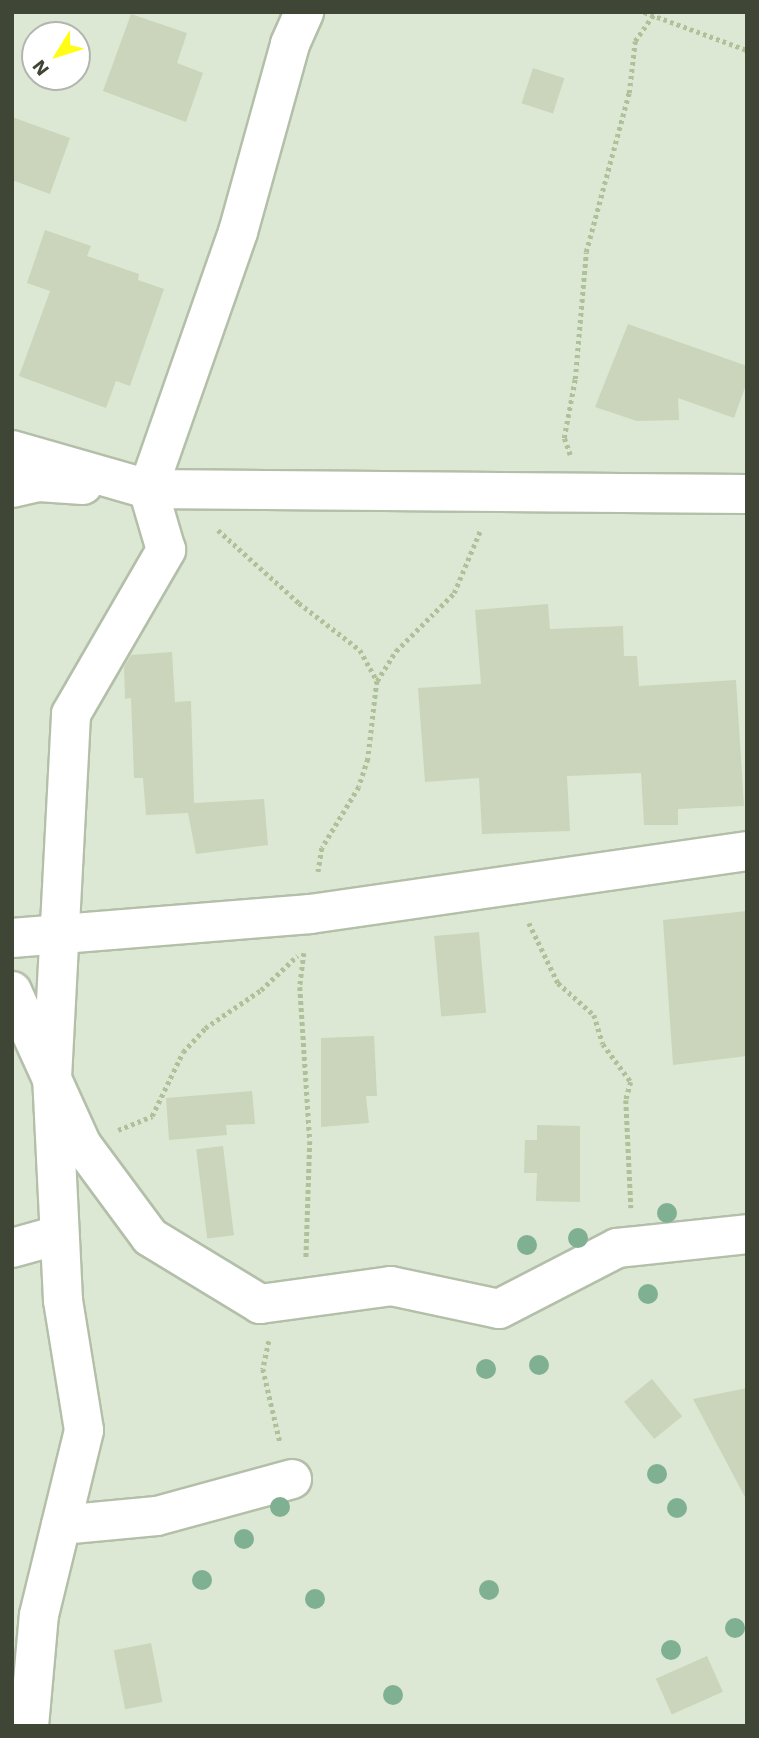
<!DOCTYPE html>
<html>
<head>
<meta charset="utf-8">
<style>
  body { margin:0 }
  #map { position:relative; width:759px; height:1738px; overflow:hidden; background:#ecf3e6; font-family:"Work Sans",sans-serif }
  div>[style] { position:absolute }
  .residential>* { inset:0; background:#dde8d4 }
  .building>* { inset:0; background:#cad5bb; transform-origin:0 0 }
  .path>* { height:4.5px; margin-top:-2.25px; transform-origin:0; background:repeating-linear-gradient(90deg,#aec199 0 3.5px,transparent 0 7px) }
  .roads { filter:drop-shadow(2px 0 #b4bfa9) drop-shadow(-2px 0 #b4bfa9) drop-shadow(0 2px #b4bfa9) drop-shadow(0 -2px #b4bfa9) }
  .minor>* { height:38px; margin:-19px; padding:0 19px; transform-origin:19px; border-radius:19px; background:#fff }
  .trees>* { width:20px; height:20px; margin:-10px; border-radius:50%; background:#80b092 }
  span { translate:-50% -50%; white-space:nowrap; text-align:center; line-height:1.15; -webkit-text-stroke:7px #fff; paint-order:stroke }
  .frame { position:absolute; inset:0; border:14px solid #3f4635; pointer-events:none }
  .north { position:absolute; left:21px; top:21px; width:70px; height:70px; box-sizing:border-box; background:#fff; border:2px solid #b2b5ae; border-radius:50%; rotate:232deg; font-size:19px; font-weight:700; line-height:28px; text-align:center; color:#3f4635 }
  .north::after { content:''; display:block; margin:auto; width:24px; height:32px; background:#fefd13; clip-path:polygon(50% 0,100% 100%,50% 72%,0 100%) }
</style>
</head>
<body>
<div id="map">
  <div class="residential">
    <div style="clip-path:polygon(evenodd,12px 12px,747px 12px,747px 1726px,12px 1726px,12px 12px,35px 35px,77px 35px,77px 77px,35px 77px,35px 35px)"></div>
  </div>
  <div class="building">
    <div style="clip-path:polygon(131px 14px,187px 33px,177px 63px,203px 73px,186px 122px,103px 91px)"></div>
    <div style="left:533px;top:68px;width:33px;height:37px;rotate:18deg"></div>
    <div style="clip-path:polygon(12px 117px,70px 138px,50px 194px,12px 180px)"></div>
    <div style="clip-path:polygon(45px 230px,91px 246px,87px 256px,139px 274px,138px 280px,164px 289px,130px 386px,116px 381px,106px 408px,19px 376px,50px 291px,27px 283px)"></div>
    <div style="clip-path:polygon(628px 324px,747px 366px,747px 382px,734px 418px,678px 398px,679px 420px,637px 421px,595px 407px)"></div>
    <div style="clip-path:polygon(548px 604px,550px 629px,623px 626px,624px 656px,637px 656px,639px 686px,736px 680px,744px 806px,678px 809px,678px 825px,644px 825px,641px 773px,567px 776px,570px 831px,482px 834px,479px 778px,425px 782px,418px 688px,481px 684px,475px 610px)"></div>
    <div style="clip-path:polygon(172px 652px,175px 702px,191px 701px,194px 803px,264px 799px,268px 845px,196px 854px,188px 813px,146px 815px,143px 778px,134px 778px,131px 698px,125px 699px,124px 667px,131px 655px)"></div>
    <div style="clip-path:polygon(747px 911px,747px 1056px,673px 1065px,663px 920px)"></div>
    <div style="left:479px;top:932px;width:81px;height:45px;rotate:85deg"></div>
    <div style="clip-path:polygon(374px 1036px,377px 1096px,366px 1096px,369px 1123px,321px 1127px,321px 1038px)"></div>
    <div style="clip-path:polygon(252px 1091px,255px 1124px,226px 1125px,227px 1135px,169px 1140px,166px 1098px)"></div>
    <div style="clip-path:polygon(537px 1125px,580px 1126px,580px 1202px,536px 1201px,537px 1173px,524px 1173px,525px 1140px,537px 1140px)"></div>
    <div style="left:223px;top:1146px;width:90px;height:27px;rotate:83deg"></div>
    <div style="left:652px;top:1379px;width:48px;height:36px;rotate:51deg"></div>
    <div style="clip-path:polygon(747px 1388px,747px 1501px,693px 1399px)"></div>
    <div style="left:151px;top:1643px;width:60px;height:38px;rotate:79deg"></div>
    <div style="left:707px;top:1656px;width:39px;height:56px;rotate:66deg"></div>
  </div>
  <div class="path">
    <div style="left:644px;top:12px;width:110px;rotate:20.3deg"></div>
    <div style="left:570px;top:455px;width:18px;rotate:-109deg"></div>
    <div style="left:564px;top:438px;width:60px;rotate:-79.4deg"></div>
    <div style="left:575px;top:379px;width:127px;rotate:-85deg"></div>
    <div style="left:586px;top:252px;width:165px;rotate:-74.9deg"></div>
    <div style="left:629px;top:93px;width:52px;rotate:-83.4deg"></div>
    <div style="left:635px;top:41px;width:35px;rotate:-55deg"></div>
    <div style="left:218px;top:530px;width:109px;rotate:42deg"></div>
    <div style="left:299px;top:603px;width:77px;rotate:37.6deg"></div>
    <div style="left:360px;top:650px;width:35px;rotate:61deg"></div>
    <div style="left:377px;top:681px;width:79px;rotate:96.6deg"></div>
    <div style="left:368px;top:759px;width:29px;rotate:108deg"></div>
    <div style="left:359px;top:787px;width:71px;rotate:121.2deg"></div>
    <div style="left:322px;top:848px;width:24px;rotate:99deg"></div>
    <div style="left:377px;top:681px;width:36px;rotate:-58deg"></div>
    <div style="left:396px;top:651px;width:82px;rotate:-45deg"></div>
    <div style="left:454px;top:593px;width:67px;rotate:-67.2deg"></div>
    <div style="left:529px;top:923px;width:67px;rotate:64.2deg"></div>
    <div style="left:558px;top:983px;width:48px;rotate:41.6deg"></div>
    <div style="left:594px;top:1015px;width:30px;rotate:73deg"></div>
    <div style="left:603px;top:1044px;width:47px;rotate:53.6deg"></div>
    <div style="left:631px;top:1082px;width:19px;rotate:106deg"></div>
    <div style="left:626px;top:1100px;width:108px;rotate:87.3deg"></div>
    <div style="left:304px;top:953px;width:34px;rotate:97deg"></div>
    <div style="left:300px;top:987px;width:154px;rotate:86.3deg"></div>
    <div style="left:310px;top:1141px;width:118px;rotate:91.9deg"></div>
    <div style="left:118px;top:1130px;width:37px;rotate:-22deg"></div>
    <div style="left:152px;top:1116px;width:71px;rotate:-64.2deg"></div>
    <div style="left:183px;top:1052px;width:33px;rotate:-47deg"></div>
    <div style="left:205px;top:1028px;width:68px;rotate:-34.2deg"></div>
    <div style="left:261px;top:990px;width:50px;rotate:-43.4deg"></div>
    <div style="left:269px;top:1341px;width:29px;rotate:102deg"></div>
    <div style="left:263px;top:1369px;width:75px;rotate:76.9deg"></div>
  </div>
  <div class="roads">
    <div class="minor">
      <div style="left:12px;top:450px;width:141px;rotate:16deg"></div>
      <div style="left:148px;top:489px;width:599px;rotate:0.48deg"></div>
      <div style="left:12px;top:488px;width:28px;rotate:-13deg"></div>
      <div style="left:39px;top:482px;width:44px;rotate:3.9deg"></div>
      <div style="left:12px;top:938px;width:299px;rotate:-4.6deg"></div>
      <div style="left:310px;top:914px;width:442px;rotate:-8.2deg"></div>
      <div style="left:12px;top:991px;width:169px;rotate:65.6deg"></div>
      <div style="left:82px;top:1145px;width:114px;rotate:53.5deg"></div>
      <div style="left:150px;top:1237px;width:129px;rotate:31.3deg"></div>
      <div style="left:260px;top:1304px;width:132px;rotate:-7.8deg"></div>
      <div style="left:391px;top:1286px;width:110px;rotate:12deg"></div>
      <div style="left:499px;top:1309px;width:133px;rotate:-27.3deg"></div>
      <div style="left:617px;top:1248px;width:131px;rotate:-6.1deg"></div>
      <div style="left:12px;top:1248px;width:49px;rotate:-15.5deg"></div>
      <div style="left:61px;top:1525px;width:96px;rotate:-5.4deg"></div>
      <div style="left:157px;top:1516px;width:140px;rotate:-15.3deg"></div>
      <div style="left:29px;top:1726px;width:111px;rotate:-84.9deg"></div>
      <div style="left:39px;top:1615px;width:190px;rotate:-76.3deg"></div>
      <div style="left:84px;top:1430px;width:132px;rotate:-99.2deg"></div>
      <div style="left:63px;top:1300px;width:222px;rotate:-92.8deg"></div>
      <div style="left:52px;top:1078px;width:364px;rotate:-87deg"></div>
      <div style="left:71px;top:714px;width:190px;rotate:-59.9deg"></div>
      <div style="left:166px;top:550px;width:64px;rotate:-106.4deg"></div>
      <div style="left:148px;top:489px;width:272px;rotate:-70.7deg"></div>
      <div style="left:238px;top:232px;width:195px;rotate:-74.5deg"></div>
      <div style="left:290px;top:44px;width:35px;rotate:-66deg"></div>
    </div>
  </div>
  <div class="trees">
    <div style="left:667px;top:1213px"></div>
    <div style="left:578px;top:1238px"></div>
    <div style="left:527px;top:1245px"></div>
    <div style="left:648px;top:1294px"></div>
    <div style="left:539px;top:1365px"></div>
    <div style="left:486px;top:1369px"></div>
    <div style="left:657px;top:1474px"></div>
    <div style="left:280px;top:1507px"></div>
    <div style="left:677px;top:1508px"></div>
    <div style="left:244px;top:1539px"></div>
    <div style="left:202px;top:1580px"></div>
    <div style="left:489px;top:1590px"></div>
    <div style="left:315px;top:1599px"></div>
    <div style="left:735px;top:1628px"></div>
    <div style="left:671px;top:1650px"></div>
    <div style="left:393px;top:1695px"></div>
  </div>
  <div class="frame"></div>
  <div class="north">N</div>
</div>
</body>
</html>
